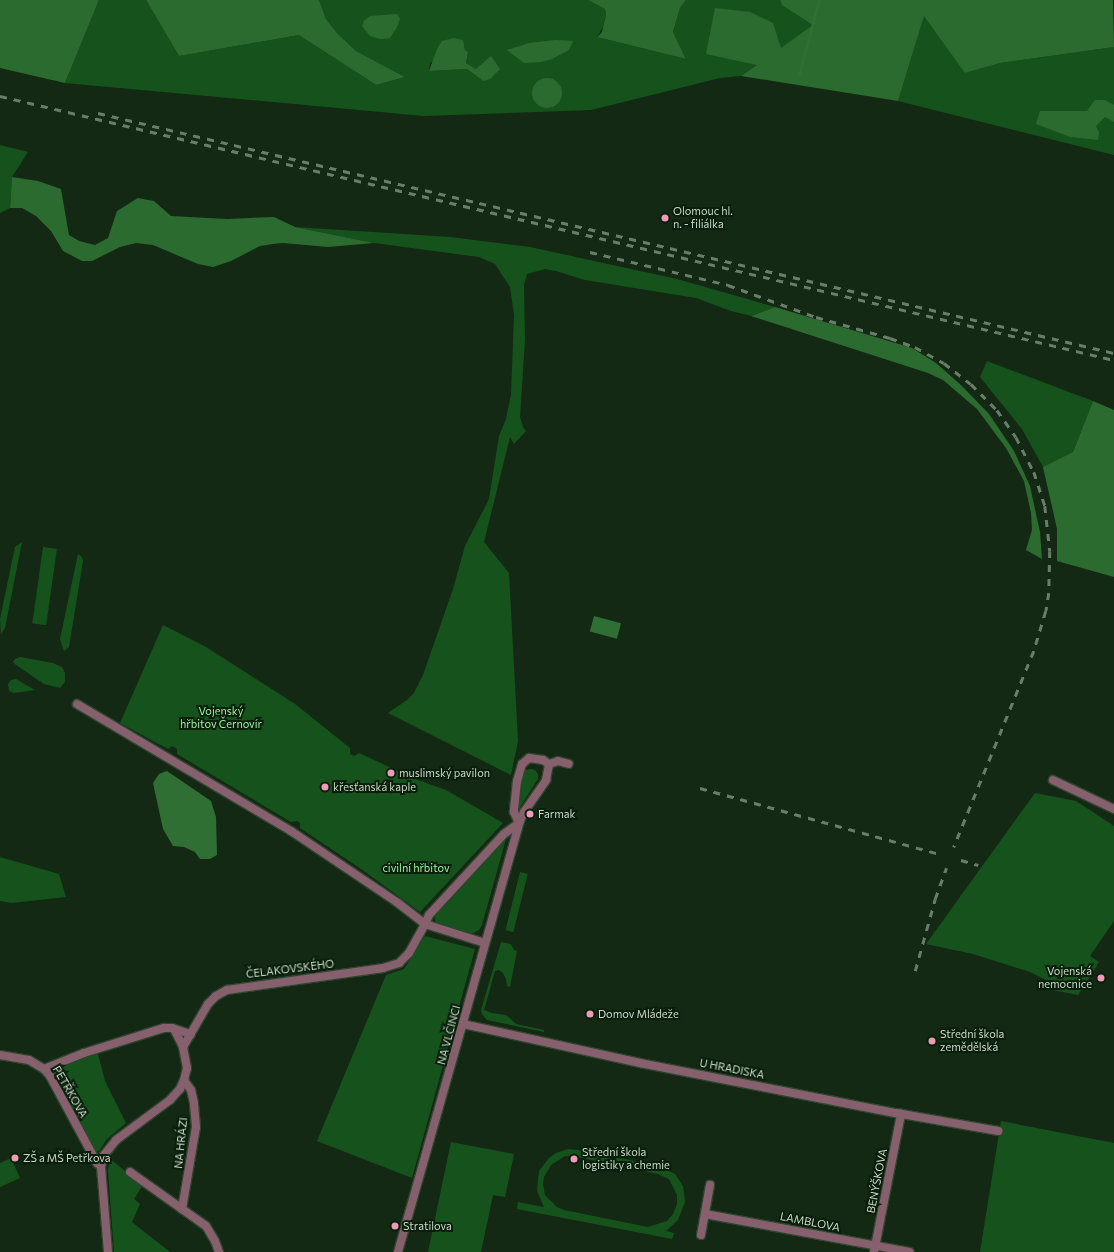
<!DOCTYPE html>
<html>
<head>
<meta charset="utf-8">
<style>
  body { margin:0 }
  #map { position:relative; width:1114px; height:1252px; overflow:hidden; background:#132914; font-family:Commissioner,sans-serif }
  div>[style] { position:absolute }
  .green>* { inset:0; background:#16531c; transform-origin:0 0 }
  .forest>* { inset:0; background:#2c6b30 }
  .round { border-radius:50% }
  .water>* { inset:0; background:#306f34; transform-origin:0 0 }
  .stream>* { height:2.5px; margin:-1.25px; padding:0 1.25px; transform-origin:1.25px; border-radius:1.25px; background:#306f34 }
  .roads { filter:drop-shadow(1px 0 #304531) drop-shadow(-1px 0 #304531) drop-shadow(0 1px #304531) drop-shadow(0 -1px #304531) }
  .street>* { height:8px; margin:-4px; padding:0 4px; transform-origin:4px; border-radius:4px; background:#86616d }
  .rail>* { height:2.5px; margin-top:-1.25px; transform-origin:0; background:repeating-linear-gradient(90deg,#6a7c6a 0 7px,transparent 0 14px) }
  .dots>* { width:11px; height:11px; translate:-50% -50%; box-sizing:border-box; border:2px solid #0a1f0b; border-radius:50% }
  span { translate:-50% -50%; white-space:nowrap; text-align:center; line-height:1.15; -webkit-text-stroke:4px #0a1f0b; paint-order:stroke }
  .poi-label { font-size:11px; color:#cad8ca }
  .left { translate:0 -50%; text-align:left }
  .right { translate:-100% -50%; text-align:right }
  .park-label { font-size:11px; color:#9ef49f }
  .street-label { font-size:11px; color:#cad8ca }
</style>
</head>
<body>
<div id="map">
  <div class="green">
    <div style="clip-path:polygon(evenodd,99px 0,146px 0,179px 56px,299px 35px,376px 85px,405px 77px,356px 51px,337px 33px,326px 19px,319px 0,588px 0,605px 9px,606px 16px,605px 24px,597px 37px,686px 59px,673px 32px,680px 8px,686px 0,780px 0,782px 5px,926px 0,965px 73px,1000px 63px,1114px 47px,1114px 155px,898px 101px,921px 25px,757px 65px,741px 76px,720px 78px,591px 110px,424px 116px,65px 83px,99px 0,464px 45px,465px 50px,468px 53px,466px 63px,476px 69px,483px 81px,467px 69px,429px 71px,430px 63px,464px 45px)"></div>
    <div style="clip-path:polygon(0 145px,28px 152px,12px 177px,10px 208px,0 213px)"></div>
    <div style="clip-path:polygon(295px 227px,450px 237px,530px 247px,677px 279px,775px 307px,751px 316px,731px 311px,696px 298px,585px 280px,556px 271px,545px 269px,527px 274px,524px 285px,525px 340px,520px 417px,523px 427px,526px 431px,514px 444px,510px 437px,484px 542px,509px 573px,518px 741px,511px 775px,388px 713px,407px 700px,414px 693px,423px 675px,453px 589px,465px 546px,489px 499px,499px 436px,506px 419px,511px 395px,514px 315px,510px 287px,495px 264px,479px 257px,374px 243px)"></div>
    <div style="clip-path:polygon(987px 361px,1093px 401px,1073px 452px,1043px 467px,1022px 429px,980px 377px)"></div>
    <div style="clip-path:polygon(22px 542px,5px 628px,1px 634px,0 619px,15px 547px)"></div>
    <div style="left:43px;top:547px;width:14px;height:77px;rotate:8deg"></div>
    <div style="clip-path:polygon(78px 554px,82px 557px,83px 561px,69px 647px,64px 651px,60px 639px)"></div>
    <div style="clip-path:polygon(163px 625px,206px 647px,295px 704px,350px 748px,350px 754px,354px 756px,359px 753px,415px 779px,446px 790px,503px 823px,420px 912px,364px 871px,300px 828px,300px 823px,297px 821px,291px 822px,177px 754px,177px 749px,172px 746px,168px 749px,120px 723px)"></div>
    <div style="clip-path:polygon(20px 657px,53px 663px,62px 667px,65px 673px,65px 682px,60px 688px,44px 684px,16px 665px,13px 662px,15px 659px)"></div>
    <div style="clip-path:polygon(16px 679px,35px 690px,14px 693px,9px 691px,8px 684px,11px 680px)"></div>
    <div style="clip-path:polygon(531px 769px,535px 770px,538px 774px,538px 779px,519px 809px,523px 773px,525px 770px)"></div>
    <div style="clip-path:polygon(1035px 793px,1076px 801px,1114px 826px,1114px 921px,1090px 956px,1099px 962px,1078px 995px,1053px 990px,1046px 980px,1030px 972px,973px 954px,926px 944px)"></div>
    <div style="clip-path:polygon(506px 839px,482px 925px,479px 930px,474px 933px,468px 933px,439px 924px,435px 921px,435px 916px)"></div>
    <div style="clip-path:polygon(0 857px,59px 874px,66px 897px,12px 903px,0 901px)"></div>
    <div style="left:520px;top:872px;width:8px;height:60px;rotate:14deg"></div>
    <div style="clip-path:polygon(425px 936px,475px 949px,412px 1178px,317px 1141px,386px 975px,404px 969px)"></div>
    <div style="clip-path:polygon(501px 942px,511px 944px,514px 950px,517px 951px,510px 987px,507px 986px,506px 979px,503px 973px,499px 970px,495px 971px,484px 1010px,492px 1013px,506px 1015px,516px 1024px,544px 1030px,544px 1032px,487px 1020px,482px 1014px,481px 1010px)"></div>
    <div style="clip-path:polygon(98px 1054px,105px 1081px,126px 1123px,106px 1140px,100px 1150px,96px 1152px,93px 1151px,52px 1070px,72px 1060px)"></div>
    <div style="clip-path:polygon(1001px 1121px,1114px 1143px,1114px 1252px,980px 1252px)"></div>
    <div style="clip-path:polygon(451px 1142px,514px 1154px,505px 1197px,493px 1195px,481px 1252px,428px 1252px)"></div>
    <div style="clip-path:polygon(evenodd,568px 1149px,578px 1150px,660px 1166px,675px 1174px,683px 1186px,685px 1202px,678px 1220px,666px 1231px,674px 1233px,672px 1239px,517px 1209px,518px 1202px,544px 1207px,537px 1191px,539px 1171px,549px 1158px,556px 1153px,568px 1149px,565px 1156px,577px 1157px,658px 1174px,669px 1179px,677px 1195px,677px 1204px,673px 1214px,667px 1221px,648px 1227px,564px 1210px,557px 1207px,545px 1195px,543px 1184px,544px 1177px,551px 1165px,565px 1156px)"></div>
    <div style="clip-path:polygon(11px 1158px,20px 1178px,0 1187px,0 1163px)"></div>
    <div style="clip-path:polygon(110px 1159px,143px 1185px,134px 1199px,140px 1204px,132px 1222px,170px 1252px,114px 1252px,108px 1170px)"></div>
  </div>
  <div class="forest">
    <div style="clip-path:polygon(0 0,99px 0,65px 83px,0 68px)"></div>
    <div style="clip-path:polygon(146px 0,319px 0,326px 19px,337px 33px,356px 51px,405px 77px,376px 85px,299px 35px,179px 56px)"></div>
    <div style="clip-path:polygon(588px 0,686px 0,680px 8px,673px 32px,686px 59px,597px 37px,602px 32px,606px 16px,605px 9px)"></div>
    <div style="clip-path:polygon(780px 0,1113px 0,1114px 47px,1000px 63px,965px 73px,924px 16px,898px 101px,741px 76px,757px 65px,706px 54px,715px 8px,750px 12px,773px 23px,781px 48px,813px 25px,782px 5px)"></div>
    <div style="clip-path:polygon(397px 14px,400px 19px,397px 27px,390px 38px,380px 39px,370px 36px,362px 26px,364px 21px,370px 16px)"></div>
    <div style="clip-path:polygon(454px 38px,463px 40px,465px 50px,468px 52px,466px 63px,476px 69px,491px 56px,500px 69px,490px 79px,483px 81px,467px 69px,429px 71px,437px 49px,442px 41px)"></div>
    <div style="clip-path:polygon(555px 40px,573px 41px,569px 50px,552px 59px,541px 62px,524px 63px,507px 50px,529px 43px)"></div>
    <div class="round" style="left:532px;top:78px;width:30px;height:30px"></div>
    <div style="clip-path:polygon(1095px 100px,1105px 100px,1114px 105px,1114px 122px,1105px 117px,1096px 126px,1099px 133px,1098px 140px,1070px 137px,1036px 124px,1040px 111px,1087px 111px)"></div>
    <div style="clip-path:polygon(12px 177px,38px 181px,61px 189px,69px 235px,79px 241px,95px 245px,108px 238px,117px 211px,138px 198px,154px 201px,171px 216px,227px 219px,274px 217px,295px 227px,374px 243px,328px 247px,283px 243px,273px 244px,260px 246px,231px 261px,213px 267px,198px 264px,153px 245px,136px 243px,120px 247px,92px 261px,82px 261px,63px 251px,51px 231px,36px 216px,22px 208px,10px 208px)"></div>
    <div style="clip-path:polygon(775px 307px,912px 348px,936px 363px,962px 386px,989px 414px,1014px 451px,1030px 486px,1040px 532px,1042px 559px,1026px 550px,1032px 530px,1031px 513px,1024px 481px,1006px 448px,977px 409px,943px 380px,928px 373px,751px 316px)"></div>
    <div style="clip-path:polygon(1093px 401px,1114px 410px,1114px 577px,1057px 561px,1057px 529px,1043px 467px,1073px 452px)"></div>
  </div>
  <div class="water">
    <div style="left:594px;top:616px;width:28px;height:16px;rotate:15deg"></div>
    <div style="clip-path:polygon(167px 771px,211px 801px,216px 817px,217px 855px,210px 859px,200px 859px,195px 852px,184px 847px,173px 846px,163px 829px,153px 783px,159px 774px)"></div>
  </div>
  <div class="stream">
    <div style="left:799px;top:75px;width:78px;rotate:-75.1deg"></div>
  </div>
  <div class="roads">
    <div class="street">
      <div style="left:77px;top:704px;width:249px;rotate:30.7deg"></div>
      <div style="left:291px;top:831px;width:129px;rotate:33.9deg"></div>
      <div style="left:398px;top:903px;width:34px;rotate:38deg"></div>
      <div style="left:425px;top:924px;width:63px;rotate:17.6deg"></div>
      <div style="left:549px;top:764px;width:9px;rotate:-18deg"></div>
      <div style="left:558px;top:761px;width:11px;rotate:15deg"></div>
      <div style="left:1053px;top:780px;width:68px;rotate:25.4deg"></div>
      <div style="left:463px;top:1024px;width:181px;rotate:12.4deg"></div>
      <div style="left:640px;top:1063px;width:261px;rotate:11.1deg"></div>
      <div style="left:896px;top:1113px;width:104px;rotate:10deg"></div>
      <div style="left:174px;top:1029px;width:20px;rotate:63deg"></div>
      <div style="left:183px;top:1047px;width:50px;rotate:-59.8deg"></div>
      <div style="left:208px;top:1004px;width:11px;rotate:-45deg"></div>
      <div style="left:216px;top:996px;width:13px;rotate:-29deg"></div>
      <div style="left:227px;top:990px;width:158px;rotate:-8deg"></div>
      <div style="left:383px;top:968px;width:17px;rotate:-17deg"></div>
      <div style="left:399px;top:963px;width:14px;rotate:-45deg"></div>
      <div style="left:409px;top:953px;width:33px;rotate:-61deg"></div>
      <div style="left:425px;top:924px;width:10px;rotate:-66deg"></div>
      <div style="left:429px;top:915px;width:110px;rotate:-47.2deg"></div>
      <div style="left:504px;top:834px;width:19px;rotate:-36deg"></div>
      <div style="left:0;top:1055px;width:29px;rotate:10deg"></div>
      <div style="left:29px;top:1060px;width:17px;rotate:31deg"></div>
      <div style="left:44px;top:1069px;width:9px;rotate:49deg"></div>
      <div style="left:50px;top:1076px;width:99px;rotate:61.6deg"></div>
      <div style="left:97px;top:1163px;width:5px;rotate:37deg"></div>
      <div style="left:44px;top:1069px;width:43px;rotate:-21.8deg"></div>
      <div style="left:84px;top:1053px;width:84px;rotate:-17.4deg"></div>
      <div style="left:164px;top:1028px;width:8px"></div>
      <div style="left:172px;top:1028px;width:20px;rotate:18deg"></div>
      <div style="left:130px;top:1172px;width:93px;rotate:35.4deg"></div>
      <div style="left:206px;top:1226px;width:17px;rotate:59deg"></div>
      <div style="left:215px;top:1241px;width:12px;rotate:70deg"></div>
      <div style="left:182px;top:1209px;width:83px;rotate:-80.3deg"></div>
      <div style="left:196px;top:1127px;width:24px;rotate:-95deg"></div>
      <div style="left:194px;top:1103px;width:13px;rotate:-103deg"></div>
      <div style="left:191px;top:1090px;width:12px;rotate:-125deg"></div>
      <div style="left:705px;top:1214px;width:208px;rotate:10.5deg"></div>
      <div style="left:701px;top:1235px;width:51px;rotate:-79.8deg"></div>
      <div style="left:108px;top:1252px;width:86px;rotate:-94.7deg"></div>
      <div style="left:101px;top:1166px;width:11px;rotate:-75deg"></div>
      <div style="left:104px;top:1155px;width:19px;rotate:-51deg"></div>
      <div style="left:116px;top:1140px;width:67px;rotate:-36.5deg"></div>
      <div style="left:170px;top:1100px;width:15px;rotate:-48deg"></div>
      <div style="left:180px;top:1089px;width:10px;rotate:-66deg"></div>
      <div style="left:184px;top:1080px;width:12px;rotate:-76deg"></div>
      <div style="left:187px;top:1068px;width:21px;rotate:-101deg"></div>
      <div style="left:398px;top:1252px;width:446px;rotate:-74.2deg"></div>
      <div style="left:519px;top:823px;width:12px;rotate:-66deg"></div>
      <div style="left:524px;top:812px;width:39px;rotate:-55deg"></div>
      <div style="left:546px;top:780px;width:16px;rotate:-79deg"></div>
      <div style="left:549px;top:764px;width:7px;rotate:-146deg"></div>
      <div style="left:543px;top:760px;width:14px;rotate:-172deg"></div>
      <div style="left:529px;top:758px;width:9px;rotate:139deg"></div>
      <div style="left:522px;top:764px;width:18px;rotate:106deg"></div>
      <div style="left:517px;top:781px;width:31px;rotate:96deg"></div>
      <div style="left:514px;top:812px;width:12px;rotate:66deg"></div>
      <div style="left:874px;top:1252px;width:141px;rotate:-78.9deg"></div>
    </div>
  </div>
  <div class="rail">
    <div style="left:0;top:96px;width:1145px;rotate:13.33deg"></div>
    <div style="left:98px;top:113px;width:1044px;rotate:13.29deg"></div>
    <div style="left:590px;top:252px;width:142px;rotate:13.4deg"></div>
    <div style="left:728px;top:285px;width:94px;rotate:20deg"></div>
    <div style="left:816px;top:317px;width:77px;rotate:15.8deg"></div>
    <div style="left:890px;top:338px;width:27px;rotate:20deg"></div>
    <div style="left:915px;top:347px;width:33px;rotate:29deg"></div>
    <div style="left:944px;top:363px;width:34px;rotate:38deg"></div>
    <div style="left:971px;top:384px;width:37px;rotate:45deg"></div>
    <div style="left:997px;top:410px;width:33px;rotate:55deg"></div>
    <div style="left:1016px;top:437px;width:39px;rotate:63deg"></div>
    <div style="left:1034px;top:472px;width:36px;rotate:72deg"></div>
    <div style="left:1045px;top:506px;width:45px;rotate:83.7deg"></div>
    <div style="left:1050px;top:551px;width:42px;rotate:91.4deg"></div>
    <div style="left:1049px;top:593px;width:18px;rotate:99deg"></div>
    <div style="left:1046px;top:611px;width:42px;rotate:106.7deg"></div>
    <div style="left:1034px;top:651px;width:212px;rotate:112.2deg"></div>
    <div style="left:700px;top:788px;width:248px;rotate:15.4deg"></div>
    <div style="left:961px;top:860px;width:18px;rotate:16deg"></div>
    <div style="left:915px;top:971px;width:75px;rotate:-74.5deg"></div>
    <div style="left:935px;top:899px;width:33px;rotate:-70deg"></div>
  </div>
  <div class="dots">
    <div style="left:665px;top:218px;background:#ef9ab7"></div>
    <div style="left:391px;top:773px;background:#ef9ab7"></div>
    <div style="left:325px;top:787px;background:#ef9ab7"></div>
    <div style="left:530px;top:814px;background:#ef9ab7"></div>
    <div style="left:1101px;top:978px;background:#ef9ab7"></div>
    <div style="left:590px;top:1014px;background:#ef9ab7"></div>
    <div style="left:932px;top:1041px;background:#ef9ab7"></div>
    <div style="left:15px;top:1158px;background:#ef9ab7"></div>
    <div style="left:574px;top:1159px;background:#ef9ab7"></div>
    <div style="left:395px;top:1226px;background:#ef9ab7"></div>
  </div>
  <div class="poi-label">
    <span class="left" style="left:673px;top:218px">Olomouc hl.<br>n. - filiálka</span>
    <span class="left" style="left:399px;top:773px">muslimský pavilon</span>
    <span class="left" style="left:333px;top:787px">křesťanská kaple</span>
    <span class="left" style="left:538px;top:814px">Farmak</span>
    <span class="right" style="left:1092px;top:978px">Vojenská<br>nemocnice</span>
    <span class="left" style="left:598px;top:1014px">Domov Mládeže</span>
    <span class="left" style="left:940px;top:1041px">Střední škola<br>zemědělská</span>
    <span class="left" style="left:582px;top:1159px">Střední škola<br>logistiky a chemie</span>
    <span class="left" style="left:23px;top:1158px">ZŠ a MŠ Petřkova</span>
    <span class="left" style="left:403px;top:1226px">Stratilova</span>
  </div>
  <div class="park-label">
    <span style="left:221px;top:718px">Vojenský<br>hřbitov Černovír</span>
    <span style="left:416px;top:868px">civilní hřbitov</span>
  </div>
  <div class="street-label">
    <span style="left:290px;top:969px;rotate:-7deg">ČELAKOVSKÉHO</span>
    <span style="left:449px;top:1035px;rotate:-75deg">NA VLČINCI</span>
    <span style="left:732px;top:1069px;rotate:11deg">U HRADISKA</span>
    <span style="left:70px;top:1092px;rotate:60deg">PETŘKOVA</span>
    <span style="left:181px;top:1143px;rotate:-84deg">NA HRÁZI</span>
    <span style="left:877px;top:1181px;rotate:-79deg">BENÝŠKOVA</span>
    <span style="left:810px;top:1222px;rotate:11deg">LAMBLOVA</span>
  </div>
</div>
</body>
</html>
